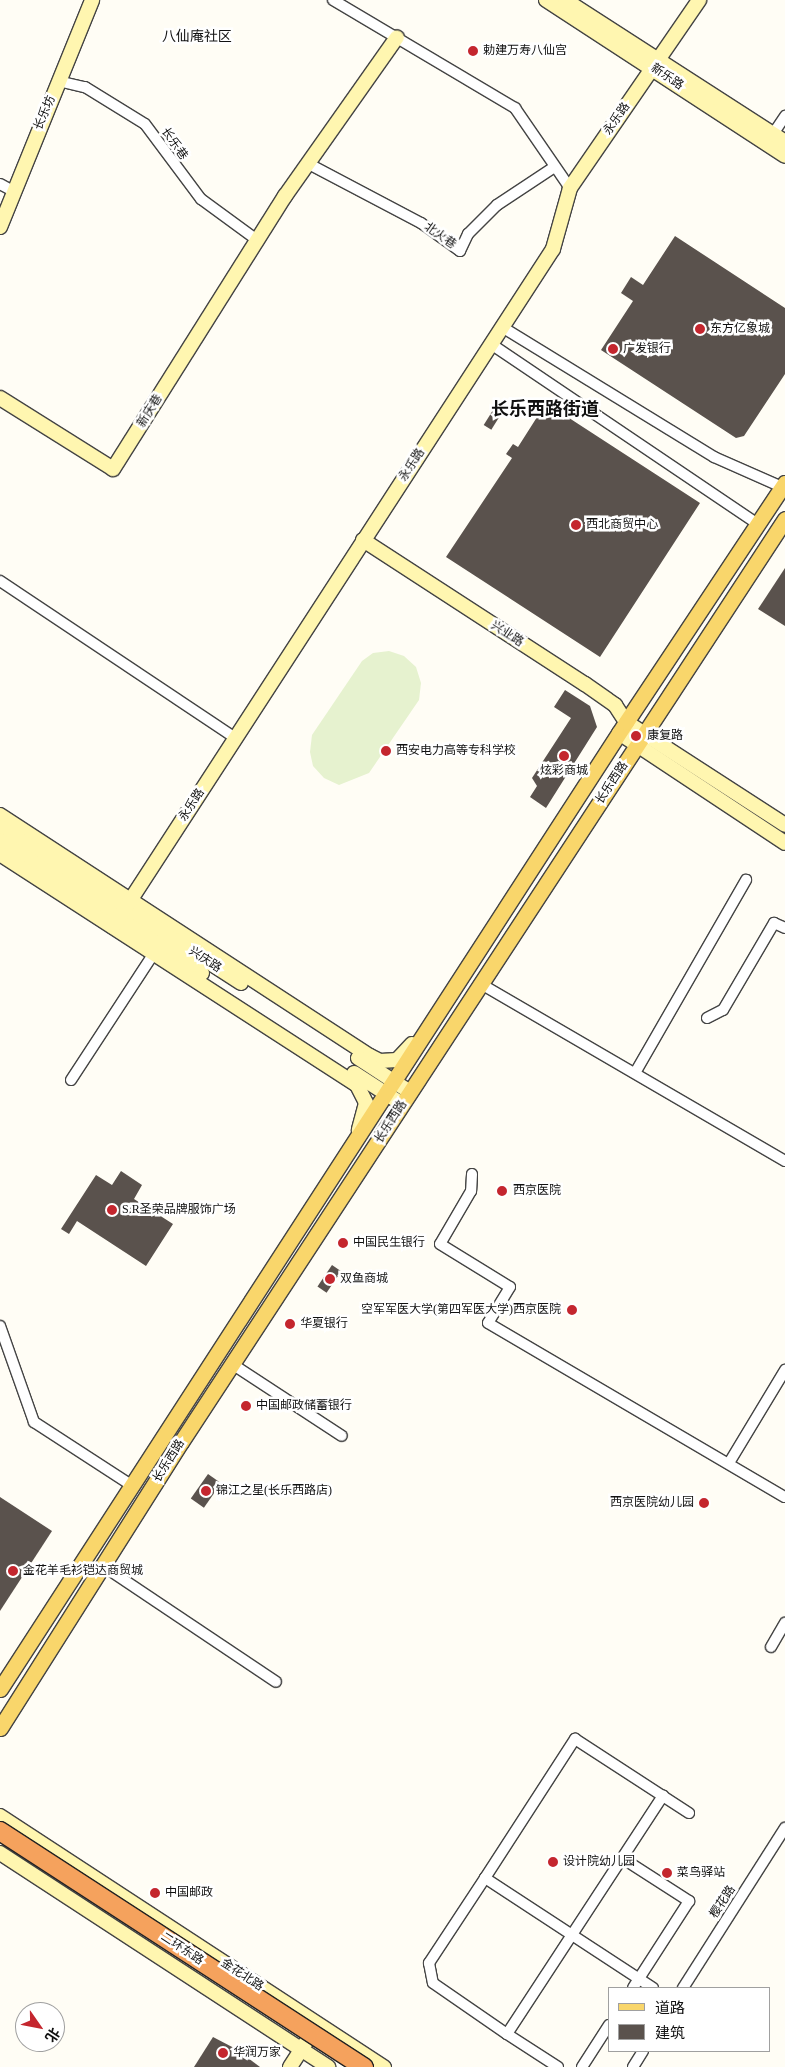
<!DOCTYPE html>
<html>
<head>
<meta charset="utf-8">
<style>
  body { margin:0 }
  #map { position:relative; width:785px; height:2067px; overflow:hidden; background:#fffdf5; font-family:"Times New Roman","Noto Sans SC",serif }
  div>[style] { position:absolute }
  .pitch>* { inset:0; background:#e6f2cf }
  .building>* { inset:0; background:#5a524d; transform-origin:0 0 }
  .roads { filter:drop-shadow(1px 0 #444) drop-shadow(-1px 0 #444) drop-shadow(0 1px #444) drop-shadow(0 -1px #444) }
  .street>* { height:10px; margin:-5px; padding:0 5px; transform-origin:5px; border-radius:5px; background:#fff }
  .secondary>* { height:14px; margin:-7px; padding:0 7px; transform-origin:7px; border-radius:7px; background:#fff6b0 }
  .primary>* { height:15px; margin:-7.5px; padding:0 7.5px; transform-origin:7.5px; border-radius:7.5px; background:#f9d66b }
  .bridges { filter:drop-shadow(1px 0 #222) drop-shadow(-1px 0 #222) drop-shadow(0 1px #222) drop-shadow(0 -1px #222) }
  .highway-bridge>* { height:18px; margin:-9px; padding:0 9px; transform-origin:9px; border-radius:9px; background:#f5a25d }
  .dots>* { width:14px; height:14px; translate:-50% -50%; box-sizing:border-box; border:2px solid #fff; border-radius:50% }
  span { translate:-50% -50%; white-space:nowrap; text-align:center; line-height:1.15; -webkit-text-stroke:5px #fff; paint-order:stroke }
  .poi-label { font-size:12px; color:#111 }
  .left { translate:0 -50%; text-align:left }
  .right { translate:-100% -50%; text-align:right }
  .street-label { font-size:12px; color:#111 }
  .neighbourhood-label { font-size:14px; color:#111 }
  .district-label { font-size:18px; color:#111; font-weight:700 }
  .legend { position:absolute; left:608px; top:1987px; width:162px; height:65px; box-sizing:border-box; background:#fff; border:1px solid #a0a0a0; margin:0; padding:6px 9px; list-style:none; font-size:15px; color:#111 }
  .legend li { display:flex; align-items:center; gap:10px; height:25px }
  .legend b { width:25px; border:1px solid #a0a0a0 }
  .north { position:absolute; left:15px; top:2002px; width:50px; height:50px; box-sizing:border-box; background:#fff; border:1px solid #a0a0a0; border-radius:50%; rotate:123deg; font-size:14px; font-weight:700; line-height:20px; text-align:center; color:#111 }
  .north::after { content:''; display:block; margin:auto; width:18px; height:22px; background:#c4262e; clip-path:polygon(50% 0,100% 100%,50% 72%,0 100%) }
</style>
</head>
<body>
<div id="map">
  <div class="pitch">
    <div style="clip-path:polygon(389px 651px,404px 656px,416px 667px,421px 683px,419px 700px,369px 773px,339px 785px,324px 778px,313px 766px,310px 752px,312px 735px,362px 661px,373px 653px)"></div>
  </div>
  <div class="building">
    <div style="clip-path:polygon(675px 236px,785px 308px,785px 374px,744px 436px,736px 438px,601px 350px,633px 301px,621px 293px,631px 277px,643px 285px)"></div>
    <div style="left:498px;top:402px;width:9px;height:27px;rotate:32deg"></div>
    <div style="clip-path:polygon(546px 403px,700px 503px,600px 657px,446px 557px,512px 458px,506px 454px,513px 444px,518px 447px)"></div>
    <div style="clip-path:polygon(785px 568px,785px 626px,758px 609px)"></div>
    <div style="clip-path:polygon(565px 690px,590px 706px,597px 727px,546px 808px,530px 797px,537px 786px,532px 778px,571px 718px,554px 707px)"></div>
    <div style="clip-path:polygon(121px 1171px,142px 1185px,134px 1199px,173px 1224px,146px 1266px,77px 1221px,69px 1234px,61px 1229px,96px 1175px,112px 1185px)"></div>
    <div style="left:332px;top:1265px;width:11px;height:26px;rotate:34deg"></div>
    <div style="left:208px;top:1474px;width:16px;height:30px;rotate:35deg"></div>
    <div style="clip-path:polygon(0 1497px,52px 1531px,0 1611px)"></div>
    <div style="clip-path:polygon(213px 2037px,236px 2049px,260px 2067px,194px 2067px)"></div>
  </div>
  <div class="roads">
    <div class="street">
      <div style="left:333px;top:0;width:212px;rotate:30.7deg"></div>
      <div style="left:515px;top:108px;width:97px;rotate:55.5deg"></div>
      <div style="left:58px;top:81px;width:28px;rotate:13deg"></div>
      <div style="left:85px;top:87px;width:70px;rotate:31.7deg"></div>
      <div style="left:145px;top:124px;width:94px;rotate:53.3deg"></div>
      <div style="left:201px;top:199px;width:69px;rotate:36.2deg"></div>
      <div style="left:773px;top:134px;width:22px;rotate:-56deg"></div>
      <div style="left:307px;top:163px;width:129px;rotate:27.8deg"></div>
      <div style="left:421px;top:223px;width:48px;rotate:35.7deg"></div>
      <div style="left:460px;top:251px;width:19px;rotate:-65deg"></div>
      <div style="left:468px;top:234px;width:41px;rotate:-45deg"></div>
      <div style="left:497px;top:205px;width:67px;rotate:-33.5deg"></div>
      <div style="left:0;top:184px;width:15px;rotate:28deg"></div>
      <div style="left:502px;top:327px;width:249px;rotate:31.5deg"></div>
      <div style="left:714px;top:457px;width:74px;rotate:23.8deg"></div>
      <div style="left:491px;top:344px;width:322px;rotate:34deg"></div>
      <div style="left:0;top:581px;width:283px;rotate:33.7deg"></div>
      <div style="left:481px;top:984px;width:352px;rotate:30.2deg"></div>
      <div style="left:707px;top:1018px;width:18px;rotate:-27deg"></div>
      <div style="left:723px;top:1010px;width:101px;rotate:-59.6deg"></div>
      <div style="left:774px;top:923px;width:12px;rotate:24deg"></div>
      <div style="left:635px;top:1073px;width:223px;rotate:-60.1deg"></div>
      <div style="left:71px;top:1080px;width:152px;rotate:-56.8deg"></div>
      <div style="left:472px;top:1174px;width:17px;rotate:93deg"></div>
      <div style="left:471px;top:1191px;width:61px;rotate:120.3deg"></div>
      <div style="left:440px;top:1244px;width:82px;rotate:31.6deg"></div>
      <div style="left:510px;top:1287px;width:42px;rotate:121.4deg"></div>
      <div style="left:488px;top:1323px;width:344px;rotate:30.4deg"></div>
      <div style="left:0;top:1326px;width:102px;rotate:70.5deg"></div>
      <div style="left:34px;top:1422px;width:119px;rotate:33deg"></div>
      <div style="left:232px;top:1364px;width:131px;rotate:33.2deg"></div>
      <div style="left:729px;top:1463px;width:109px;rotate:-58.9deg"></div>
      <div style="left:103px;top:1566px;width:208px;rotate:33.8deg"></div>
      <div style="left:771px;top:1647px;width:28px;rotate:-60deg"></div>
      <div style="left:622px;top:1858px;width:80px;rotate:32.7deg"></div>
      <div style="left:689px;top:1901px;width:103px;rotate:122.8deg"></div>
      <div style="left:485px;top:1878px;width:102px;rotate:123.4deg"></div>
      <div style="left:429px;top:1963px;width:20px;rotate:79deg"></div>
      <div style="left:433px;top:1983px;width:90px;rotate:34.6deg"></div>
      <div style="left:653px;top:1988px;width:201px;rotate:-146.8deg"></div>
      <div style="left:485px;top:1878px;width:166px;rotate:-57.1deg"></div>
      <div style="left:575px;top:1739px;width:136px;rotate:33deg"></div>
      <div style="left:683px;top:1988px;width:190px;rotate:-57.5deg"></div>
      <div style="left:558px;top:2067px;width:61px;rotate:-147.1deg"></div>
      <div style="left:507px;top:2034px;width:285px;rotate:-56.8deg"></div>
      <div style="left:582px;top:2067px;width:50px;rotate:-57.3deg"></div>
      <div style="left:633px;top:2067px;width:19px;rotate:-58deg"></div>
    </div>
    <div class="secondary">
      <div style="left:546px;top:0;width:285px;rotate:33.1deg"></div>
      <div style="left:565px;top:0;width:262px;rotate:32.8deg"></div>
      <div style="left:0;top:227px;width:245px;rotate:-67.9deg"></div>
      <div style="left:0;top:398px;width:133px;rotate:32.1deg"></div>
      <div style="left:113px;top:469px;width:323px;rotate:-57.8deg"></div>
      <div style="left:285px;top:196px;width:194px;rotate:-54.8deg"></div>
      <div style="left:363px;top:540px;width:265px;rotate:33deg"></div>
      <div style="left:585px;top:684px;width:37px;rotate:35deg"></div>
      <div style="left:615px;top:705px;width:20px;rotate:57deg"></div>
      <div style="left:626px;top:722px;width:189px;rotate:32.9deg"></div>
      <div style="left:619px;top:733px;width:199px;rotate:33.5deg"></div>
      <div style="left:0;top:815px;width:442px;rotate:33.1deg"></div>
      <div style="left:370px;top:1056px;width:11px;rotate:27deg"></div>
      <div style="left:380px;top:1061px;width:17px;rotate:-3deg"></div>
      <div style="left:397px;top:1060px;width:22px;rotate:-47deg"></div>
      <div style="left:0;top:827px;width:287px;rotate:32.9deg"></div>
      <div style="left:0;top:840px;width:242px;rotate:33.4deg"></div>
      <div style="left:0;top:854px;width:425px;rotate:32.9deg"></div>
      <div style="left:357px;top:1085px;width:20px;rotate:63deg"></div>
      <div style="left:366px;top:1103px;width:28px;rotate:105deg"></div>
      <div style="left:113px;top:927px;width:808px;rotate:-57.02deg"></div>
      <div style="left:553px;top:249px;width:63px;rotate:-74.4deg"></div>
      <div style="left:570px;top:188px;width:228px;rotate:-55.5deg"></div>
      <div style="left:358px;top:1058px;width:62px;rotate:33.2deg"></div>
      <div style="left:354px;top:1073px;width:57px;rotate:32.9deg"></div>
      <div style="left:0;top:1816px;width:459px;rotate:33.2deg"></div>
      <div style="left:0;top:1853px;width:392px;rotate:33.1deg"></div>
      <div style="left:290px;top:2067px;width:50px;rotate:-57.3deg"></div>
    </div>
    <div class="primary">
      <div style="left:0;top:1689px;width:1152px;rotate:-57.08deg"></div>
      <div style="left:626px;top:722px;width:287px;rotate:-56.4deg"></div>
      <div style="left:0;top:1728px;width:338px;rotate:-57.7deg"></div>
      <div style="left:181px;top:1442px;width:1103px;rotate:-56.8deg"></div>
    </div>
  </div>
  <div class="bridges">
    <div class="highway-bridge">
      <div style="left:0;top:1831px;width:434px;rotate:33deg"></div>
    </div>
  </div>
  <div class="dots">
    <div style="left:473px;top:51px;background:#c4262e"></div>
    <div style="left:700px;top:329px;background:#c4262e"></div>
    <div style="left:613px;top:349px;background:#c4262e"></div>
    <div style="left:576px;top:525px;background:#c4262e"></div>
    <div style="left:636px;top:736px;background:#c4262e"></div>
    <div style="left:386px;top:751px;background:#c4262e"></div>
    <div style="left:564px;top:756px;background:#c4262e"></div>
    <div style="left:502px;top:1191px;background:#c4262e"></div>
    <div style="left:112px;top:1210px;background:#c4262e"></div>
    <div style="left:343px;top:1243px;background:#c4262e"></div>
    <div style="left:330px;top:1279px;background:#c4262e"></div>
    <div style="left:572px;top:1310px;background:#c4262e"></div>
    <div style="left:290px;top:1324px;background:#c4262e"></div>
    <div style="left:246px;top:1406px;background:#c4262e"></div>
    <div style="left:206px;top:1491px;background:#c4262e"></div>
    <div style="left:704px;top:1503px;background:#c4262e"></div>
    <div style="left:13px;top:1571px;background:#c4262e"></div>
    <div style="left:553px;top:1862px;background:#c4262e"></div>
    <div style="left:667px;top:1873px;background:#c4262e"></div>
    <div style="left:155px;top:1893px;background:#c4262e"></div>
    <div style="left:223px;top:2053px;background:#c4262e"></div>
  </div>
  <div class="poi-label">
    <span class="left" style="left:483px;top:51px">勅建万寿八仙宫</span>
    <span class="left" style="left:710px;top:329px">东方亿象城</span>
    <span class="left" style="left:623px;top:349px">广发银行</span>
    <span class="left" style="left:586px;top:525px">西北商贸中心</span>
    <span class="left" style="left:647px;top:736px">康复路</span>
    <span class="left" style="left:396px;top:751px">西安电力高等专科学校</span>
    <span style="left:564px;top:771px">炫彩商城</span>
    <span class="left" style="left:513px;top:1191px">西京医院</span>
    <span class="left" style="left:122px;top:1210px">S.R圣荣品牌服饰广场</span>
    <span class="left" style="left:353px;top:1243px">中国民生银行</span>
    <span class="left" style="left:340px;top:1279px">双鱼商城</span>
    <span class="right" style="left:561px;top:1310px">空军军医大学(第四军医大学)西京医院</span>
    <span class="left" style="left:300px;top:1324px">华夏银行</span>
    <span class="left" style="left:256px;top:1406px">中国邮政储蓄银行</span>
    <span class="left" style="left:216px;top:1491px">锦江之星(长乐西路店)</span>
    <span class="right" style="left:694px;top:1503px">西京医院幼儿园</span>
    <span class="left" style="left:23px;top:1571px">金花羊毛衫铠达商贸城</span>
    <span class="left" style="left:563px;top:1862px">设计院幼儿园</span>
    <span class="left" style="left:677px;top:1873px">菜鸟驿站</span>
    <span class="left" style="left:165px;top:1893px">中国邮政</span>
    <span class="left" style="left:233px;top:2053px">华润万家</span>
  </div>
  <div class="street-label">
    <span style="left:667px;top:77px;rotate:34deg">新乐路</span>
    <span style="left:45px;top:113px;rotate:-67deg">长乐坊</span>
    <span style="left:617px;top:119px;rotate:-55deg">永乐路</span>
    <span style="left:174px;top:144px;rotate:55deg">长乐巷</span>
    <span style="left:440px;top:236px;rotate:35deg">北火巷</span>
    <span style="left:150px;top:411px;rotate:-58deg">新庆巷</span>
    <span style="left:412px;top:465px;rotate:-57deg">永乐路</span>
    <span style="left:507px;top:634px;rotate:33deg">兴业路</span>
    <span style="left:612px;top:783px;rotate:-57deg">长乐西路</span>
    <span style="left:192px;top:805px;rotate:-57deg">永乐路</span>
    <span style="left:205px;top:960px;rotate:33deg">兴庆路</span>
    <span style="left:391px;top:1122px;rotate:-57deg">长乐西路</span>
    <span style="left:169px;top:1461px;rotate:-58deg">长乐西路</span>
    <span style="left:723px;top:1902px;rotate:-57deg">樱花路</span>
    <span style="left:182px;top:1949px;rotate:33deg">二环东路</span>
    <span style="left:242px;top:1975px;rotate:33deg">金花北路</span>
  </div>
  <div class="neighbourhood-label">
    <span style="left:197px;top:37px">八仙庵社区</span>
  </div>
  <div class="district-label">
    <span style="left:545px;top:409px">长乐西路街道</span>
  </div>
  <ul class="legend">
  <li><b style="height:6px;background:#f9d66b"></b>道路</li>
  <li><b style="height:14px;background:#5a524d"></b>建筑</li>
  </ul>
  <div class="north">北</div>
</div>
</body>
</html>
